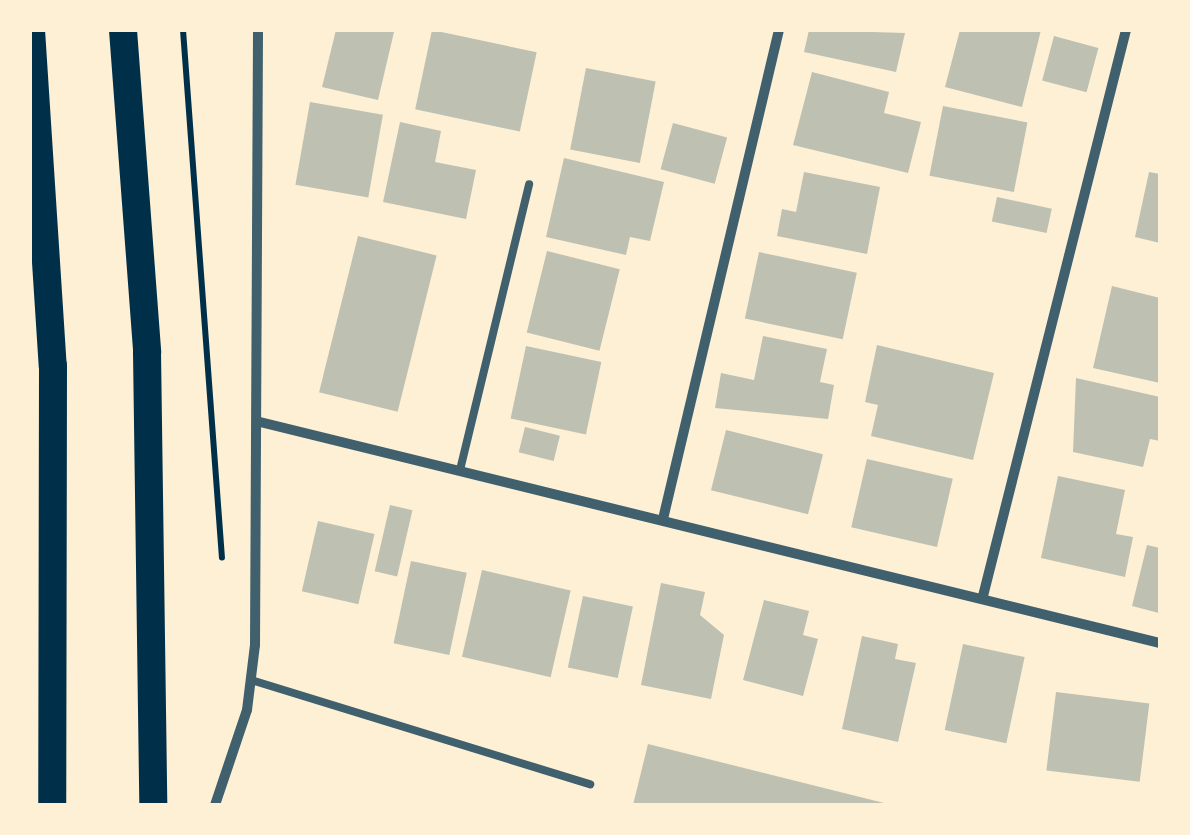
<!DOCTYPE html>
<html>
<head>
<meta charset="utf-8">
<style>
  body { margin:0 }
  #map { position:relative; width:1190px; height:835px; overflow:hidden; background:#fdf0d5; font-family:"Exo 2",sans-serif }
  div>[style] { position:absolute }
  .building>* { inset:0; background:#bec0b2; transform-origin:0 0 }
  .path>* { height:6px; margin:-3px; padding:0 3px; transform-origin:3px; border-radius:3px; background:#003049 }
  .service>* { height:8px; margin:-4px; padding:0 4px; transform-origin:4px; border-radius:4px; background:#3f606c }
  .minor>* { height:10px; margin:-5px; padding:0 5px; transform-origin:5px; border-radius:5px; background:#3f606c }
  .trunk>* { height:28px; margin:-14px; padding:0 14px; transform-origin:14px; border-radius:14px; background:#003049 }
  span { translate:-50% -50%; white-space:nowrap; text-align:center; line-height:1.15; -webkit-text-stroke:10px #fdf0d5; paint-order:stroke }
  .frame { position:absolute; inset:0; border:32px solid #fdf0d5; pointer-events:none }
</style>
</head>
<body>
<div id="map">
  <div class="building">
    <div style="clip-path:polygon(336px 30px,394px 32px,378px 100px,322px 87px)"></div>
    <div style="left:432px;top:30px;width:107px;height:81px;rotate:12deg"></div>
    <div style="clip-path:polygon(809px 30px,905px 33px,896px 72px,804px 52px)"></div>
    <div style="clip-path:polygon(960px 30px,1041px 30px,1022px 107px,945px 87px)"></div>
    <div style="left:1054px;top:36px;width:46px;height:46px;rotate:15deg"></div>
    <div style="left:586px;top:68px;width:71px;height:83px;rotate:11deg"></div>
    <div style="clip-path:polygon(812px 72px,889px 92px,884px 113px,921px 122px,908px 173px,793px 145px)"></div>
    <div style="left:310px;top:102px;width:74px;height:84px;rotate:10deg"></div>
    <div style="left:943px;top:106px;width:86px;height:71px;rotate:11deg"></div>
    <div style="clip-path:polygon(400px 122px,441px 131px,435px 162px,476px 170px,466px 219px,383px 202px)"></div>
    <div style="left:673px;top:123px;width:56px;height:48px;rotate:15deg"></div>
    <div style="clip-path:polygon(564px 158px,664px 182px,650px 241px,630px 237px,626px 255px,546px 237px)"></div>
    <div style="clip-path:polygon(804px 172px,880px 187px,867px 254px,777px 236px,782px 209px,796px 212px)"></div>
    <div style="clip-path:polygon(1149px 172px,1160px 174px,1160px 243px,1135px 237px)"></div>
    <div style="left:997px;top:197px;width:56px;height:25px;rotate:12deg"></div>
    <div style="left:358px;top:236px;width:81px;height:161px;rotate:14deg"></div>
    <div style="left:547px;top:251px;width:75px;height:84px;rotate:14deg"></div>
    <div style="left:759px;top:252px;width:100px;height:68px;rotate:12deg"></div>
    <div style="clip-path:polygon(1112px 286px,1160px 298px,1160px 383px,1093px 368px)"></div>
    <div style="clip-path:polygon(763px 336px,827px 349px,820px 382px,834px 385px,828px 419px,715px 408px,721px 373px,754px 380px)"></div>
    <div style="clip-path:polygon(877px 345px,994px 373px,973px 460px,871px 436px,878px 405px,865px 402px)"></div>
    <div style="left:526px;top:346px;width:77px;height:74px;rotate:12deg"></div>
    <div style="clip-path:polygon(1076px 378px,1160px 397px,1160px 441px,1150px 439px,1143px 467px,1073px 452px)"></div>
    <div style="left:525px;top:427px;width:36px;height:26px;rotate:14deg"></div>
    <div style="left:726px;top:430px;width:100px;height:62px;rotate:14deg"></div>
    <div style="left:867px;top:459px;width:88px;height:70px;rotate:13deg"></div>
    <div style="clip-path:polygon(1058px 476px,1125px 490px,1116px 534px,1133px 537px,1125px 577px,1041px 558px)"></div>
    <div style="left:390px;top:505px;width:23px;height:68px;rotate:13deg"></div>
    <div style="left:318px;top:521px;width:58px;height:72px;rotate:13deg"></div>
    <div style="clip-path:polygon(1147px 545px,1160px 548px,1159px 613px,1132px 606px)"></div>
    <div style="left:411px;top:561px;width:57px;height:84px;rotate:12deg"></div>
    <div style="left:482px;top:570px;width:91px;height:89px;rotate:13deg"></div>
    <div style="clip-path:polygon(661px 583px,705px 592px,700px 615px,724px 635px,711px 699px,641px 685px)"></div>
    <div style="left:583px;top:596px;width:51px;height:73px;rotate:12deg"></div>
    <div style="clip-path:polygon(764px 600px,809px 611px,803px 635px,818px 639px,803px 696px,743px 680px)"></div>
    <div style="clip-path:polygon(862px 636px,898px 644px,895px 659px,916px 663px,898px 742px,842px 729px)"></div>
    <div style="left:963px;top:644px;width:63px;height:88px;rotate:12deg"></div>
    <div style="left:1056px;top:692px;width:94px;height:79px;rotate:7deg"></div>
    <div style="clip-path:polygon(648px 744px,888px 804px,888px 805px,633px 805px)"></div>
  </div>
  <div class="path">
    <div style="left:183px;top:30px;width:529px;rotate:85.78deg"></div>
  </div>
  <div class="service">
    <div style="left:460px;top:470px;width:294px;rotate:-76.4deg"></div>
    <div style="left:251px;top:680px;width:355px;rotate:17.1deg"></div>
  </div>
  <div class="minor">
    <div style="left:260px;top:422px;width:927px;rotate:13.8deg"></div>
    <div style="left:663px;top:519px;width:503px;rotate:-76.66deg"></div>
    <div style="left:983px;top:596px;width:584px;rotate:-75.82deg"></div>
    <div style="left:215px;top:805px;width:100px;rotate:-71.4deg"></div>
    <div style="left:247px;top:710px;width:65px;rotate:-83deg"></div>
    <div style="left:255px;top:645px;width:615px;rotate:-89.72deg"></div>
  </div>
  <div class="trunk">
    <div style="left:31px;top:30px;width:337px;rotate:86.3deg"></div>
    <div style="left:53px;top:366px;width:439px;rotate:90.1deg"></div>
    <div style="left:123px;top:30px;width:323px;rotate:85.7deg"></div>
    <div style="left:147px;top:352px;width:453px;rotate:89.2deg"></div>
  </div>
  <div class="frame"></div>
</div>
</body>
</html>
